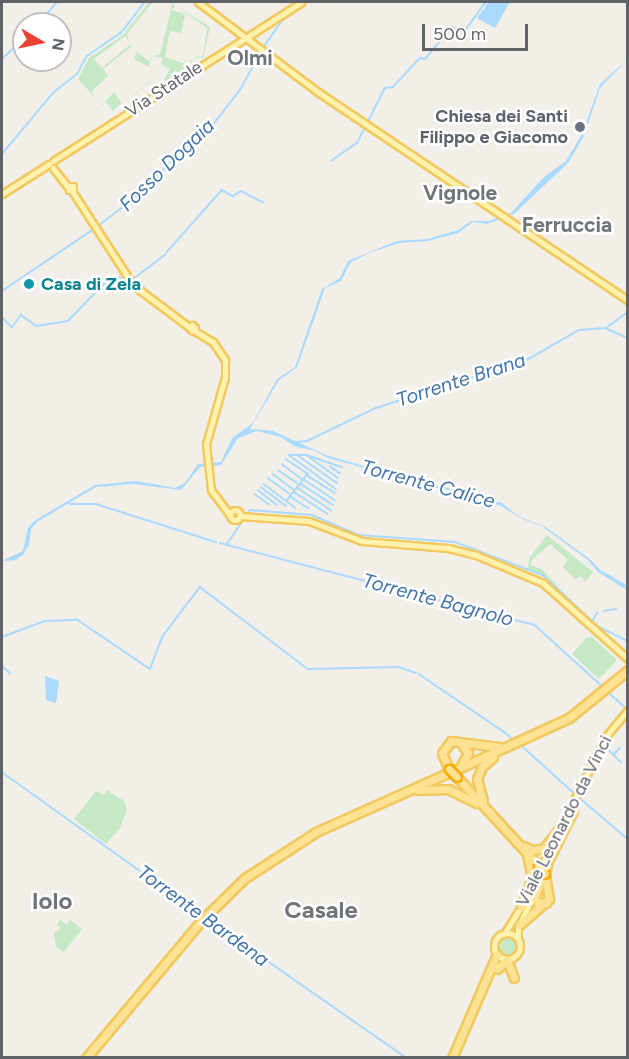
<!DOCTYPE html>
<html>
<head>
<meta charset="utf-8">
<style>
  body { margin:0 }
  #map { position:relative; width:629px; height:1059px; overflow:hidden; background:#f1efe8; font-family:Figtree,sans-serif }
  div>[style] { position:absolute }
  .green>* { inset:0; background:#c5e8c5 }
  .round { border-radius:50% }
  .water>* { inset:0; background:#aadaff }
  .stream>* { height:1.5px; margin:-0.75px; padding:0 0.75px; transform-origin:0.75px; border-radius:0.75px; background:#aadaff }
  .roads { filter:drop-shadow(2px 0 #f2c960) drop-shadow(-2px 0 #f2c960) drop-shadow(0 2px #f2c960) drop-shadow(0 -2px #f2c960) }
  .major>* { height:5px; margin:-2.5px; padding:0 2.5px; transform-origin:2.5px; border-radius:2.5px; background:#fff2af }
  .major>.ring { margin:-2.5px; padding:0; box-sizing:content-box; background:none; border:5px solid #fff2af; border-radius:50% }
  .highway>* { height:7px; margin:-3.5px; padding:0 3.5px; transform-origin:3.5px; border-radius:3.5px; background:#fde293 }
  .bridges { filter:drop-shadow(2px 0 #f9ab00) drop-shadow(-2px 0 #f9ab00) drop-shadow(0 2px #f9ab00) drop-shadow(0 -2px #f9ab00) }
  .highway-bridge>* { height:7px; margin:-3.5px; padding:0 3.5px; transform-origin:3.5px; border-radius:3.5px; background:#fde293 }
  .dots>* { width:16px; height:16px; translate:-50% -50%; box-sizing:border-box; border:3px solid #fff; border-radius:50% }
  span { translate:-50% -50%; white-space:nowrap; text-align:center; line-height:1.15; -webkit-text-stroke:5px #fff; paint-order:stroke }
  .street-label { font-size:18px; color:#5f6368 }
  .worship-label { font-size:18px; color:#5b616d; font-weight:700 }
  .right { translate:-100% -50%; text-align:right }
  .culture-label { font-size:18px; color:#0d838f; font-weight:700 }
  .left { translate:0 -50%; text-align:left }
  .water-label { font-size:20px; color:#4174aa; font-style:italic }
  .quarter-label { font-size:21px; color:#70757a; font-weight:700 }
  .district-label { font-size:24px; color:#70757a; font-weight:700 }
  .frame { position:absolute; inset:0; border:3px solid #5f6368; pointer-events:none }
  .north { position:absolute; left:12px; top:12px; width:60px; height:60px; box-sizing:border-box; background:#fff; border:2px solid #bfc1c3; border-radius:50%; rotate:99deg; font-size:16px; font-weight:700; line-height:24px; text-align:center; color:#5f6368 }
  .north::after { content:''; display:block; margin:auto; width:21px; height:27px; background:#ea4335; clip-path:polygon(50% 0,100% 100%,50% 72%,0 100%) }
  .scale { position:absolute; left:422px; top:24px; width:106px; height:27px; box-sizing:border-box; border:3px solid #5f6368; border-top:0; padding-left:8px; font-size:18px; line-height:21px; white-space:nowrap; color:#5f6368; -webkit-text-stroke:4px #fff; paint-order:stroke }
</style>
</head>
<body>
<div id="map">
  <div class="green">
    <div style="clip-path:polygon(evenodd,149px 2px,153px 2px,127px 34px,131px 47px,103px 69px,108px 76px,92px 91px,93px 94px,88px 102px,98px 109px,114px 92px,127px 111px,136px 105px,133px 99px,136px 93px,159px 72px,134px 59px,137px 52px,149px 61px,152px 56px,160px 55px,172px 5px,169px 2px,210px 27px,203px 59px,198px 56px,192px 60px,190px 65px,173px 76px,178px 79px,171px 83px,164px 80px,170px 69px,161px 64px,163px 58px,152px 56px,149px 66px,159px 72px,137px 93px,133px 99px,136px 105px,127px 112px,121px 103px,113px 111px,106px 102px,98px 109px,97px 109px,96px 108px,88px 102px,92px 94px,78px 79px,89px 58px,123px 35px,149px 2px,176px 6px,207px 28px,203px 56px,191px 60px,189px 65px,165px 57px,170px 31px,181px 33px,185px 14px,171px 10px,176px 6px,149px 2px,125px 36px,131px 44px,102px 68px,94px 59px,125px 36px)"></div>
    <div style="clip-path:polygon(547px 535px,593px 572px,585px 582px,581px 576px,575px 579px,563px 567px,568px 560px,550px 544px,532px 560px,531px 565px,543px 570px,569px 599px,544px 575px,527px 569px,530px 557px)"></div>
    <div style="clip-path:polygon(592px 637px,617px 660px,599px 679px,572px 654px,586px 638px)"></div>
    <div style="clip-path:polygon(107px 790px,124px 801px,127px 809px,120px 828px,106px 844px,74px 819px,96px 791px,104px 795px)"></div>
    <div style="clip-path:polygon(60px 920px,67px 925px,70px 920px,82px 929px,64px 952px,56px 947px,54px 933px,61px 928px,57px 925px)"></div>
    <div class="round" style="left:496px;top:933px;width:24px;height:24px"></div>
  </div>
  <div class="water">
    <div style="clip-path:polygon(489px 2px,510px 2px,495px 28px,477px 18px)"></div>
    <div style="clip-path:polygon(627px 60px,600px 88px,584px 136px,568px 163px,514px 214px,487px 224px,473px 222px,458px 233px,428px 241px,399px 243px,369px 253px,350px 263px,341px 281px,325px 288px,297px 367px,279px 380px,250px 429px,273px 431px,326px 455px,391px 474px,409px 474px,421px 482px,465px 492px,478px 501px,489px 500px,502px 503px,518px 516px,547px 528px,591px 560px,600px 570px,625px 584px,627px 590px,598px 572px,588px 560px,543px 527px,518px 517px,500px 505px,477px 503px,460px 492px,421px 485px,405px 474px,389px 475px,328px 458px,313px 450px,296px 447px,281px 437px,257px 431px,238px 438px,221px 465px,200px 467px,181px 490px,133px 484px,96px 487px,37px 522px,31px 529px,29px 545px,23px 555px,15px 560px,2px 561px,23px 551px,28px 528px,34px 521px,95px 485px,136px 481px,175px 488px,185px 483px,198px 464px,221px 462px,232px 438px,253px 423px,277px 379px,295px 367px,322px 289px,340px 278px,348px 261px,397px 241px,428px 239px,458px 230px,471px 221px,489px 221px,511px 213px,544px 177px,566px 161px,582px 134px,600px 84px)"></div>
    <div style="clip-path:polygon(45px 676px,59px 681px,56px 703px,46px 700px)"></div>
  </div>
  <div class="stream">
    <div style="left:38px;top:24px;width:29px;rotate:-49deg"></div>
    <div style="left:20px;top:42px;width:5px;rotate:-37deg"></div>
    <div style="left:263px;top:48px;width:40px;rotate:-55.1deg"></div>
    <div style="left:426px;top:58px;width:40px;rotate:-50deg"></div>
    <div style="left:452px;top:27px;width:13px;rotate:23deg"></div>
    <div style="left:464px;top:32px;width:37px;rotate:-54deg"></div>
    <div style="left:2px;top:59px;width:23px;rotate:-43deg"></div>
    <div style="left:358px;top:141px;width:59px;rotate:-63deg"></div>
    <div style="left:385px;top:88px;width:8px;rotate:-7deg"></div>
    <div style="left:393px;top:87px;width:40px;rotate:-47deg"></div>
    <div style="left:420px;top:58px;width:5px;rotate:11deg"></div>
    <div style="left:2px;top:154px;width:81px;rotate:-50deg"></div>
    <div style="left:54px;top:92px;width:29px;rotate:-38deg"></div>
    <div style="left:77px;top:74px;width:21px;rotate:-61deg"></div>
    <div style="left:87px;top:56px;width:42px;rotate:-34.4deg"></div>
    <div style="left:122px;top:32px;width:38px;rotate:-53deg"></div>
    <div style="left:331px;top:161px;width:32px;rotate:-35deg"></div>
    <div style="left:98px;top:226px;width:58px;rotate:-37.3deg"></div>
    <div style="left:144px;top:191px;width:49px;rotate:-47.5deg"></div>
    <div style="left:177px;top:155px;width:39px;rotate:-38deg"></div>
    <div style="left:208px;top:131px;width:52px;rotate:-52deg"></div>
    <div style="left:240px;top:90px;width:43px;rotate:-61.1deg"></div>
    <div style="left:166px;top:253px;width:84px;rotate:-48.4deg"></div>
    <div style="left:222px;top:190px;width:13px;rotate:29deg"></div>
    <div style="left:233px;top:196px;width:9px;rotate:-32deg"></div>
    <div style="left:241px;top:191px;width:25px;rotate:27deg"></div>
    <div style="left:133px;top:279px;width:40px;rotate:-37deg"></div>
    <div style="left:2px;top:291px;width:111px;rotate:-34deg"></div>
    <div style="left:2px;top:317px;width:14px;rotate:45deg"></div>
    <div style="left:12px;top:327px;width:15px;rotate:-53deg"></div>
    <div style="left:21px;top:315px;width:19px;rotate:35deg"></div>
    <div style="left:37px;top:326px;width:31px;rotate:-9deg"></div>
    <div style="left:68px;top:321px;width:53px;rotate:-45.8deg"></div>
    <div style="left:105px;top:283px;width:15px;rotate:-23deg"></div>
    <div style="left:119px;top:277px;width:8px;rotate:30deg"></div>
    <div style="left:607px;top:329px;width:23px;rotate:23deg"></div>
    <div style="left:295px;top:442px;width:12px;rotate:-5deg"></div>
    <div style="left:307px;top:441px;width:76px;rotate:-25.6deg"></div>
    <div style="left:376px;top:408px;width:156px;rotate:-17.5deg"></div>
    <div style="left:525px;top:361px;width:62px;rotate:-29.9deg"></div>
    <div style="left:579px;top:330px;width:27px;rotate:-4deg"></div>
    <div style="left:606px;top:328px;width:27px;rotate:-36deg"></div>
    <div style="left:296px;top:454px;width:50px;rotate:35.3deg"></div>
    <div style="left:289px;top:455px;width:58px;rotate:35.9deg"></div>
    <div style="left:289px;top:455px;width:18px"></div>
    <div style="left:307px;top:455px;width:37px;rotate:19deg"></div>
    <div style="left:308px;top:456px;width:37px;rotate:36deg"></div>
    <div style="left:286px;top:459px;width:27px;rotate:34deg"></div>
    <div style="left:308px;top:474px;width:34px;rotate:128deg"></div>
    <div style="left:282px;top:464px;width:25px;rotate:37deg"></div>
    <div style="left:330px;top:466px;width:12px;rotate:35deg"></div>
    <div style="left:278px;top:470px;width:23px;rotate:34deg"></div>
    <div style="left:273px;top:474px;width:25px;rotate:37deg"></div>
    <div style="left:308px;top:476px;width:32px;rotate:32deg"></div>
    <div style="left:268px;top:478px;width:26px;rotate:36deg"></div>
    <div style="left:305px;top:480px;width:36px;rotate:34deg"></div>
    <div style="left:264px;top:484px;width:39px;rotate:37deg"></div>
    <div style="left:301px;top:484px;width:38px;rotate:33deg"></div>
    <div style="left:261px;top:487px;width:31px;rotate:37deg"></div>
    <div style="left:298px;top:488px;width:40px;rotate:34deg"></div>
    <div style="left:258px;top:490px;width:24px;rotate:38deg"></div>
    <div style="left:294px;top:492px;width:40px;rotate:32.9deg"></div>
    <div style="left:255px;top:494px;width:17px;rotate:36deg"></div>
    <div style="left:290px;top:496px;width:22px;rotate:34deg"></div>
    <div style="left:70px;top:504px;width:26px"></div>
    <div style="left:96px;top:504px;width:126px;rotate:17.6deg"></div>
    <div style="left:220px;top:543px;width:325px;rotate:14.6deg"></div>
    <div style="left:535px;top:625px;width:91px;rotate:42.3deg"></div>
    <div style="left:227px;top:544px;width:41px;rotate:-55.9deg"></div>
    <div style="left:250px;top:510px;width:62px;rotate:4.6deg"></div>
    <div style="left:312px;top:515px;width:51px;rotate:23.1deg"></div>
    <div style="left:359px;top:535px;width:96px;rotate:4.2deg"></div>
    <div style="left:455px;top:542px;width:94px;rotate:20.6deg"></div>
    <div style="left:543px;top:575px;width:76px;rotate:42.9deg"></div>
    <div style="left:599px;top:627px;width:32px;rotate:26deg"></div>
    <div style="left:604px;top:611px;width:12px;rotate:-9deg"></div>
    <div style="left:593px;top:620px;width:8px;rotate:-60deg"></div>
    <div style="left:2px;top:637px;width:46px;rotate:-20.4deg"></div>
    <div style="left:45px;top:621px;width:33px;rotate:-2deg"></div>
    <div style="left:78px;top:620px;width:87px;rotate:34.2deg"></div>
    <div style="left:150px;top:669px;width:34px;rotate:-69deg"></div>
    <div style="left:162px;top:637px;width:63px;rotate:-52.8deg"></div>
    <div style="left:200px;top:587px;width:136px;rotate:37.2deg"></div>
    <div style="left:308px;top:669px;width:91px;rotate:-1.3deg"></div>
    <div style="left:399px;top:667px;width:18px;rotate:19deg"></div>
    <div style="left:2px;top:666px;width:11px;rotate:41deg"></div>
    <div style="left:419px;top:674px;width:98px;rotate:34.2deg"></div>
    <div style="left:606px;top:690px;width:28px;rotate:42deg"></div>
    <div style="left:502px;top:730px;width:17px;rotate:40deg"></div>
    <div style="left:522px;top:746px;width:70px;rotate:42.1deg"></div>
    <div style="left:607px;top:748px;width:20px;rotate:45deg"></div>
    <div style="left:614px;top:754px;width:8px;rotate:-45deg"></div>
    <div style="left:2px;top:772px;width:246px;rotate:35.6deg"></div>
    <div style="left:581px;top:799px;width:62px;rotate:40.4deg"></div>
    <div style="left:206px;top:918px;width:245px;rotate:34.9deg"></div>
  </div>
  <div class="roads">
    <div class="major">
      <div style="left:198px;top:2px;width:150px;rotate:36.9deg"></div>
      <div style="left:318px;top:92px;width:373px;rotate:33.9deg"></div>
      <div style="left:53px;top:161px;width:295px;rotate:-32.6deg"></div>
      <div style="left:53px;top:168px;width:24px;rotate:52deg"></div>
      <div style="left:69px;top:186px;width:4px"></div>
      <div style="left:73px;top:186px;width:4px;rotate:90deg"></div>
      <div style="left:73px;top:190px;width:4px;rotate:180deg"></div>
      <div style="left:69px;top:190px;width:4px;rotate:-90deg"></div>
      <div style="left:72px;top:191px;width:112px;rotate:57deg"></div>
      <div style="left:133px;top:285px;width:70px;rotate:36.9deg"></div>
      <div style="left:2px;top:194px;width:56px;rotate:-32.6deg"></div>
      <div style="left:192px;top:325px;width:4px;rotate:45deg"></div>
      <div style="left:195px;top:328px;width:4px;rotate:146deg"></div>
      <div style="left:192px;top:330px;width:4px;rotate:-135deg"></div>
      <div style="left:189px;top:327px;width:4px;rotate:-34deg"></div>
      <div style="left:193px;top:330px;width:23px;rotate:31deg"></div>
      <div style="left:213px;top:342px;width:22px;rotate:56deg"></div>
      <div style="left:225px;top:360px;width:17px;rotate:90deg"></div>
      <div style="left:225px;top:377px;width:70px;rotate:105.8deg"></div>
      <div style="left:206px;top:444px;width:46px;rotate:83.8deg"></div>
      <div style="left:211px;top:490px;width:30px;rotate:53deg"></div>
      <div class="ring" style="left:230px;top:510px;width:5px;height:5px"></div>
      <div style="left:240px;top:516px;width:69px;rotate:4.1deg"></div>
      <div style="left:309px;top:521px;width:57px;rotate:20.7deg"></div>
      <div style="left:362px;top:541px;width:86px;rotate:4.7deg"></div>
      <div style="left:448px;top:548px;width:29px;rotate:14deg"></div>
      <div style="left:476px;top:555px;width:73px;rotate:22.7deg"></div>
      <div style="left:543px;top:583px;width:114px;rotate:41.8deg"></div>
      <div style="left:559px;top:829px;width:106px;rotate:-62.9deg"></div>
      <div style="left:607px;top:735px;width:33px;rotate:-50deg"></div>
      <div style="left:546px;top:867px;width:63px;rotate:-63.4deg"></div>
      <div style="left:532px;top:886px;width:53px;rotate:-64.4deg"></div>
      <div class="ring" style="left:494px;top:933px;width:21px;height:21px"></div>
      <div style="left:504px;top:934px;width:34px;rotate:-58deg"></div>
      <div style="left:518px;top:937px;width:10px;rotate:-90deg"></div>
      <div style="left:518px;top:927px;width:39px;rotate:-64deg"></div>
    </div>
    <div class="highway">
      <div style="left:461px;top:766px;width:15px;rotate:-62deg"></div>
      <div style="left:468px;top:753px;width:12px;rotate:-125deg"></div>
      <div style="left:449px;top:769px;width:17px;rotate:-114deg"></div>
      <div style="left:442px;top:753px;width:15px;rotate:-53deg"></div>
      <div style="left:451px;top:741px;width:49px;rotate:7deg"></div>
      <div style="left:453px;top:771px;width:128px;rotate:-24.6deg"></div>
      <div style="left:569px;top:718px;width:76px;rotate:-39.1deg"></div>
      <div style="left:457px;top:777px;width:120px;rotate:47.4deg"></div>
      <div style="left:417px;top:790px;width:31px;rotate:-2deg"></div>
      <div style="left:448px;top:789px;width:32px;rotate:26deg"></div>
      <div style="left:483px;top:801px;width:23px;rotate:-105deg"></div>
      <div style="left:477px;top:779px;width:13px;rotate:-67deg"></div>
      <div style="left:482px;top:767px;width:15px;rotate:-42deg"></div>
      <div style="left:523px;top:846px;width:11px;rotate:22deg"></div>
      <div style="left:533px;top:850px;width:11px;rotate:-10deg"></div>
      <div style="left:544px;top:848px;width:26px;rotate:-51deg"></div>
      <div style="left:546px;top:903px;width:9px;rotate:-174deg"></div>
      <div style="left:537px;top:902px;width:6px;rotate:-108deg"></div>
      <div style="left:535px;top:896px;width:32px;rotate:-68deg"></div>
      <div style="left:521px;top:907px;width:31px;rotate:-69deg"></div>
      <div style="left:532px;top:878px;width:24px;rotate:-102deg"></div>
      <div style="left:519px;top:925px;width:40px;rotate:-41deg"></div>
      <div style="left:549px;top:899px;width:25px;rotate:-99deg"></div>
      <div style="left:497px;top:969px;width:13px;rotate:-42deg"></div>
      <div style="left:507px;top:960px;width:19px;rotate:69deg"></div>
      <div style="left:86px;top:1058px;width:180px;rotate:-50deg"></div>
      <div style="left:202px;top:920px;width:60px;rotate:-44.3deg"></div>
      <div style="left:245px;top:878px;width:85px;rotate:-32.9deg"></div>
      <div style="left:316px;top:832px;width:147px;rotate:-24.1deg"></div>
      <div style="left:452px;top:1058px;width:113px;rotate:-66.6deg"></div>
    </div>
  </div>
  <div class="bridges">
    <div class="highway-bridge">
      <div style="left:449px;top:769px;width:11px;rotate:45deg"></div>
      <div style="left:538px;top:865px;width:11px;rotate:52deg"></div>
    </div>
  </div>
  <div class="dots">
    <div style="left:580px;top:127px;background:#6b7280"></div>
    <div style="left:29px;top:284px;background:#0f9aa8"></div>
  </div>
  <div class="street-label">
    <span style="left:164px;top:89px;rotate:-33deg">Via Statale</span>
    <span style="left:564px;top:821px;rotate:-63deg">Viale Leonardo da Vinci</span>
  </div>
  <div class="worship-label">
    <span class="right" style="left:568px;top:127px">Chiesa dei Santi<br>Filippo e Giacomo</span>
  </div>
  <div class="culture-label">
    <span class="left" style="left:41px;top:284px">Casa di Zela</span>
  </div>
  <div class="water-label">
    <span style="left:167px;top:165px;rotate:-44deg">Fosso Dogaia</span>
    <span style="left:461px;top:380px;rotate:-18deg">Torrente Brana</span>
    <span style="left:428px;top:484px;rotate:15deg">Torrente Calice</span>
    <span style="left:438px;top:600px;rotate:15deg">Torrente Bagnolo</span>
    <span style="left:203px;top:916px;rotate:36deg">Torrente Bardena</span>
  </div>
  <div class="quarter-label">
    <span style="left:250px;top:58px">Olmi</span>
    <span style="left:460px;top:193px">Vignole</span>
    <span style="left:567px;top:225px">Ferruccia</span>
  </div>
  <div class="district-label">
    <span style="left:52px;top:901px">Iolo</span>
    <span style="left:321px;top:910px">Casale</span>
  </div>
  <div class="frame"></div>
  <div class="north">N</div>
  <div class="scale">500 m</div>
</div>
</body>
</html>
